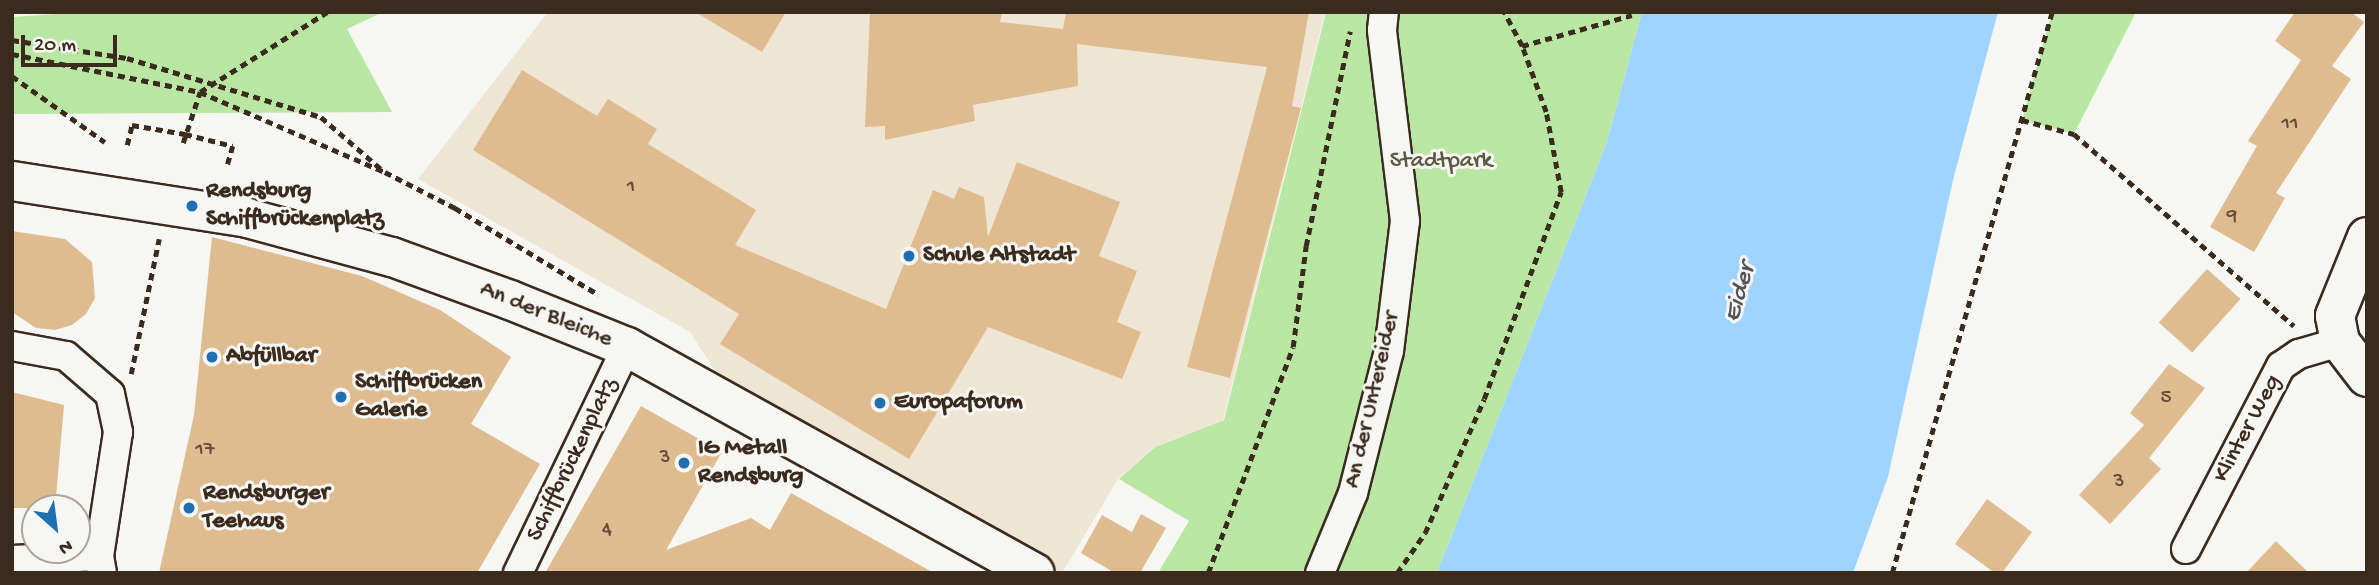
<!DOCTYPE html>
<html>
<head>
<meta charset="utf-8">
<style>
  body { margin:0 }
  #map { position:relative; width:2379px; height:585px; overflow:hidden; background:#f6f6f2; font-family:"Gochi Hand",sans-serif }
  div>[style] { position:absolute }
  .built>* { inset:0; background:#efe5d5 }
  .green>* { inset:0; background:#bae6a4 }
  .water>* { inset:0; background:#9ed4fd }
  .building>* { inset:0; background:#debc90; transform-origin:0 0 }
  .path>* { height:4.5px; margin-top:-2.25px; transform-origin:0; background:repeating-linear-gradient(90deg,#3b2a1e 0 7px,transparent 0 12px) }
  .roads { filter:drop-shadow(2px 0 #3b2a1e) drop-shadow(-2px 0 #3b2a1e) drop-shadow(0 2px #3b2a1e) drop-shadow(0 -2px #3b2a1e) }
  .street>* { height:28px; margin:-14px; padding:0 14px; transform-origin:14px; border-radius:14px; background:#f6f6f2 }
  .secondary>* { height:38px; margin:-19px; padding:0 19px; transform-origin:19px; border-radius:19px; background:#f6f6f2 }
  .dots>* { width:19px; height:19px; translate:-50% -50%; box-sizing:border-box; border:4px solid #f6f6f2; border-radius:50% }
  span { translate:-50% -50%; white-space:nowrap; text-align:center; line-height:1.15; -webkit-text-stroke:6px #f6f6f2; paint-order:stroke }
  .number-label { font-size:21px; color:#644e3a }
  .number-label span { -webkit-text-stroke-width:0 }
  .park-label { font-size:24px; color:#5b5940 }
  .poi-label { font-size:24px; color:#3b2a1e; font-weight:700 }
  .left { translate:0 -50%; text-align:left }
  .street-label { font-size:24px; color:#3b2a1e }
  .water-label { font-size:26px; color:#545456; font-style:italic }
  .frame { position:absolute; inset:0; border:14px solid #3b2a1e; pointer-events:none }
  .north { position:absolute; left:21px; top:494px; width:70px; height:70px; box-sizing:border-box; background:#f6f6f2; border:2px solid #aba49d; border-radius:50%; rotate:152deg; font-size:19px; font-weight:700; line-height:28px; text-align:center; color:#3b2a1e }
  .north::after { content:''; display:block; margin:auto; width:24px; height:32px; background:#1f6fb2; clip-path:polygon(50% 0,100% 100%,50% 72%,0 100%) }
  .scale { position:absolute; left:21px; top:35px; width:96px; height:32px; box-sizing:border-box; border:4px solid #3b2a1e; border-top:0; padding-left:9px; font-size:21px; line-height:24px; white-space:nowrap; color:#3b2a1e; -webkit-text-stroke:5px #f6f6f2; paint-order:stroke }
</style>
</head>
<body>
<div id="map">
  <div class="built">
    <div style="clip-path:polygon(548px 12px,1325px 12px,1223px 420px,1154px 447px,1118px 479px,1062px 573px,1049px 573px,734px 400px,690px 332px,418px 179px)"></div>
  </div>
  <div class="green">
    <div style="clip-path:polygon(86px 12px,383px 12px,347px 29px,392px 112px,12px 114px,12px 17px)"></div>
    <div style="clip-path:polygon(1326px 12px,1642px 12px,1607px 142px,1437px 573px,1158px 573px,1189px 521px,1119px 479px,1155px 447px,1224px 420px)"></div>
    <div style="clip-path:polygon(2052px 12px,2136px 12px,2074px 134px,2022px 120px)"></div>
  </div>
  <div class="water">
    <div style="clip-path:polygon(1642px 12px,1998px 12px,1953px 180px,1888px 477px,1853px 573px,1437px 573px,1607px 142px)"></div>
  </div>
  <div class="building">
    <div style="clip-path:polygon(695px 12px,786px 12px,762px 52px)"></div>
    <div style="clip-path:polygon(870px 12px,1002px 12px,1000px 22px,1063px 29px,1066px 12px,1309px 12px,1292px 106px,1301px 108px,1230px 378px,1187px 367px,1267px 67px,1077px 44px,1078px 86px,973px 105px,975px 121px,885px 140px,885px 126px,865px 127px)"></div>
    <div style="clip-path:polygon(2295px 12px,2351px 12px,2364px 22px,2332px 66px,2351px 79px,2276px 193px,2285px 198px,2254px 252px,2210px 227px,2257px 146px,2248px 141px,2301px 60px,2275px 41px)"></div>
    <div style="clip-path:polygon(522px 70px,597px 116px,608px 99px,657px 129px,648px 144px,756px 210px,735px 245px,886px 309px,933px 190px,954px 199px,959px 187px,984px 197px,988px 237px,1017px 162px,1120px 202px,1099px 256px,1137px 271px,1117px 322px,1141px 332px,1122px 379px,988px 327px,909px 459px,720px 344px,739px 314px,473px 150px)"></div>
    <div style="clip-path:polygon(12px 231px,65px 239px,92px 262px,95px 298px,86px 314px,72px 325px,55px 330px,36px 328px,12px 312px)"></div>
    <div style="clip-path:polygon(212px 237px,362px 276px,440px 310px,511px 357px,471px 424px,540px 464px,477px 573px,159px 573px,194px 415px)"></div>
    <div style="left:2207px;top:269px;width:45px;height:72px;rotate:42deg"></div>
    <div style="clip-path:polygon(2169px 364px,2205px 388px,2149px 458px,2161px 469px,2110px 524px,2079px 495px,2144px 425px,2130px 413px)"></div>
    <div style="clip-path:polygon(12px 392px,64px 405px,55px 508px,12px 508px)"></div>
    <div style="clip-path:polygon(641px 406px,722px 452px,666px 550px,751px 518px,770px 530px,791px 493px,934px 573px,545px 573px)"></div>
    <div style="clip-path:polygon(1987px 499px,2032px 532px,2002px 573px,1995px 573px,1955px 544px)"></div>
    <div style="clip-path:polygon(1141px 514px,1166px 528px,1140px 573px,1115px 573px,1081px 553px,1102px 515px,1132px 532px)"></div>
    <div style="clip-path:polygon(2276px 541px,2309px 573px,2246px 573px)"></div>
  </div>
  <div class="path">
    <div style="left:12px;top:40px;width:116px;rotate:8.9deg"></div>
    <div style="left:127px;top:58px;width:203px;rotate:16.9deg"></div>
    <div style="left:321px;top:117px;width:79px;rotate:40.9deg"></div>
    <div style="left:1522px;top:46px;width:114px;rotate:-15.7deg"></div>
    <div style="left:12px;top:54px;width:192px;rotate:11.4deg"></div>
    <div style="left:200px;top:92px;width:202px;rotate:23.4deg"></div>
    <div style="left:385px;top:172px;width:79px;rotate:27.2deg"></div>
    <div style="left:455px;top:208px;width:168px;rotate:31.1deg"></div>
    <div style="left:12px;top:76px;width:114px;rotate:35.4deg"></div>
    <div style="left:2022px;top:120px;width:54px;rotate:15.1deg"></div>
    <div style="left:2074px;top:134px;width:292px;rotate:41.1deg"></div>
    <div style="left:183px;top:143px;width:54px;rotate:-71.6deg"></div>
    <div style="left:200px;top:92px;width:150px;rotate:-32.2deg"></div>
    <div style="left:127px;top:145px;width:21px;rotate:-76deg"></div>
    <div style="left:132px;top:125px;width:54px;rotate:9.6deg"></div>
    <div style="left:185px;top:134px;width:49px;rotate:14deg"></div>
    <div style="left:233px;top:146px;width:19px;rotate:106deg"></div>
    <div style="left:131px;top:374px;width:138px;rotate:-78.3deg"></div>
    <div style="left:1208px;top:573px;width:241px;rotate:-69.4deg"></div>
    <div style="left:1293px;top:347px;width:102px;rotate:-82.7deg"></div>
    <div style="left:1306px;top:246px;width:219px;rotate:-78.4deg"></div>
    <div style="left:1397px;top:573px;width:49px;rotate:-55deg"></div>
    <div style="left:1425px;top:533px;width:146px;rotate:-66.2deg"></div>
    <div style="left:1484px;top:399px;width:221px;rotate:-69.6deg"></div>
    <div style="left:1561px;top:192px;width:81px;rotate:-100.6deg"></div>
    <div style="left:1546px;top:112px;width:70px;rotate:-110deg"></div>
    <div style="left:1522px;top:46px;width:38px;rotate:-118deg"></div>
    <div style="left:1892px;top:573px;width:583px;rotate:-74.08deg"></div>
  </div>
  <div class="roads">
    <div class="street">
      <div style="left:12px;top:346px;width:55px;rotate:10.5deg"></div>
      <div style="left:66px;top:356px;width:58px;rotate:40.8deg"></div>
      <div style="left:110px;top:394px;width:39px;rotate:78deg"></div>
      <div style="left:118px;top:432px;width:125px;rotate:98.7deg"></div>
      <div style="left:99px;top:556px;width:17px;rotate:80deg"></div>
      <div style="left:2186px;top:549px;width:206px;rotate:-62.6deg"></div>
      <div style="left:2281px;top:366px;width:22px;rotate:-34deg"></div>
      <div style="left:2299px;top:354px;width:43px;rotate:-16.3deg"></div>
      <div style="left:12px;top:560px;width:87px;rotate:-2.6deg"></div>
      <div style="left:518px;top:573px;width:251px;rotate:-64.3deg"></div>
      <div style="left:1320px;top:573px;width:87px;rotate:-67.6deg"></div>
      <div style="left:1353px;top:493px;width:146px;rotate:-75.8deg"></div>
      <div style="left:1389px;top:351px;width:131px;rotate:-83deg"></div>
      <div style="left:1405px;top:221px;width:192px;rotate:-96.9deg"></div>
      <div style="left:1382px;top:30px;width:18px;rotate:-84deg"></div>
    </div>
    <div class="secondary">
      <div style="left:12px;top:181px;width:238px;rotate:8.9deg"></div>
      <div style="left:247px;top:218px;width:150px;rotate:15.1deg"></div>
      <div style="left:392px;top:257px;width:126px;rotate:20deg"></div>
      <div style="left:510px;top:300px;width:126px;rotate:21.9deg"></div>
      <div style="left:627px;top:347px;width:466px;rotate:29deg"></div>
      <div style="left:2367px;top:237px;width:85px;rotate:112.1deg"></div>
      <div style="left:2335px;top:316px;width:26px;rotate:79deg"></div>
      <div style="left:2340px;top:342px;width:44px;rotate:52.4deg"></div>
    </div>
  </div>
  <div class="dots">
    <div style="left:192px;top:206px;background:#1f6fb2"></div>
    <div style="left:909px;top:256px;background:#1f6fb2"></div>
    <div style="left:212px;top:357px;background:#1f6fb2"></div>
    <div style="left:341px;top:397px;background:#1f6fb2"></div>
    <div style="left:880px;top:403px;background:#1f6fb2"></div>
    <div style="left:684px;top:463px;background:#1f6fb2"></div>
    <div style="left:189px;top:508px;background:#1f6fb2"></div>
  </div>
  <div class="number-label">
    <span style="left:2290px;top:125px">11</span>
    <span style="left:631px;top:188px">1</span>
    <span style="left:2232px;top:218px">9</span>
    <span style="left:2166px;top:399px">5</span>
    <span style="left:205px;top:451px">17</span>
    <span style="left:665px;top:459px">3</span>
    <span style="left:2119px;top:483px">3</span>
    <span style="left:607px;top:531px">4</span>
  </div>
  <div class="park-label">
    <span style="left:1441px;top:162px">Stadtpark</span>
  </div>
  <div class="poi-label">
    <span class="left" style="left:206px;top:206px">Rendsburg<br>Schiffbrückenplatz</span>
    <span class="left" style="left:923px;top:256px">Schule Altstadt</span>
    <span class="left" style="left:226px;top:357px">Abfüllbar</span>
    <span class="left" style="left:355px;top:397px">Schiffbrücken<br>Galerie</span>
    <span class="left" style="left:894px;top:403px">Europaforum</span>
    <span class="left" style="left:698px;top:463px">IG Metall<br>Rendsburg</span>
    <span class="left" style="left:203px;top:508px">Rendsburger<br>Teehaus</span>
  </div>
  <div class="street-label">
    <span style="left:546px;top:315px;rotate:22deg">An der Bleiche</span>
    <span style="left:1373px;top:400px;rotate:-77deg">An der Untereider</span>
    <span style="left:2248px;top:429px;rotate:-62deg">Klinter Weg</span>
    <span style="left:573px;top:460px;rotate:-64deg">Schiffbrückenplatz</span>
  </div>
  <div class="water-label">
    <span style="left:1741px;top:293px;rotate:-74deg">Eider</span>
  </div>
  <div class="frame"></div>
  <div class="north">N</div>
  <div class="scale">20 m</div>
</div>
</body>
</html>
